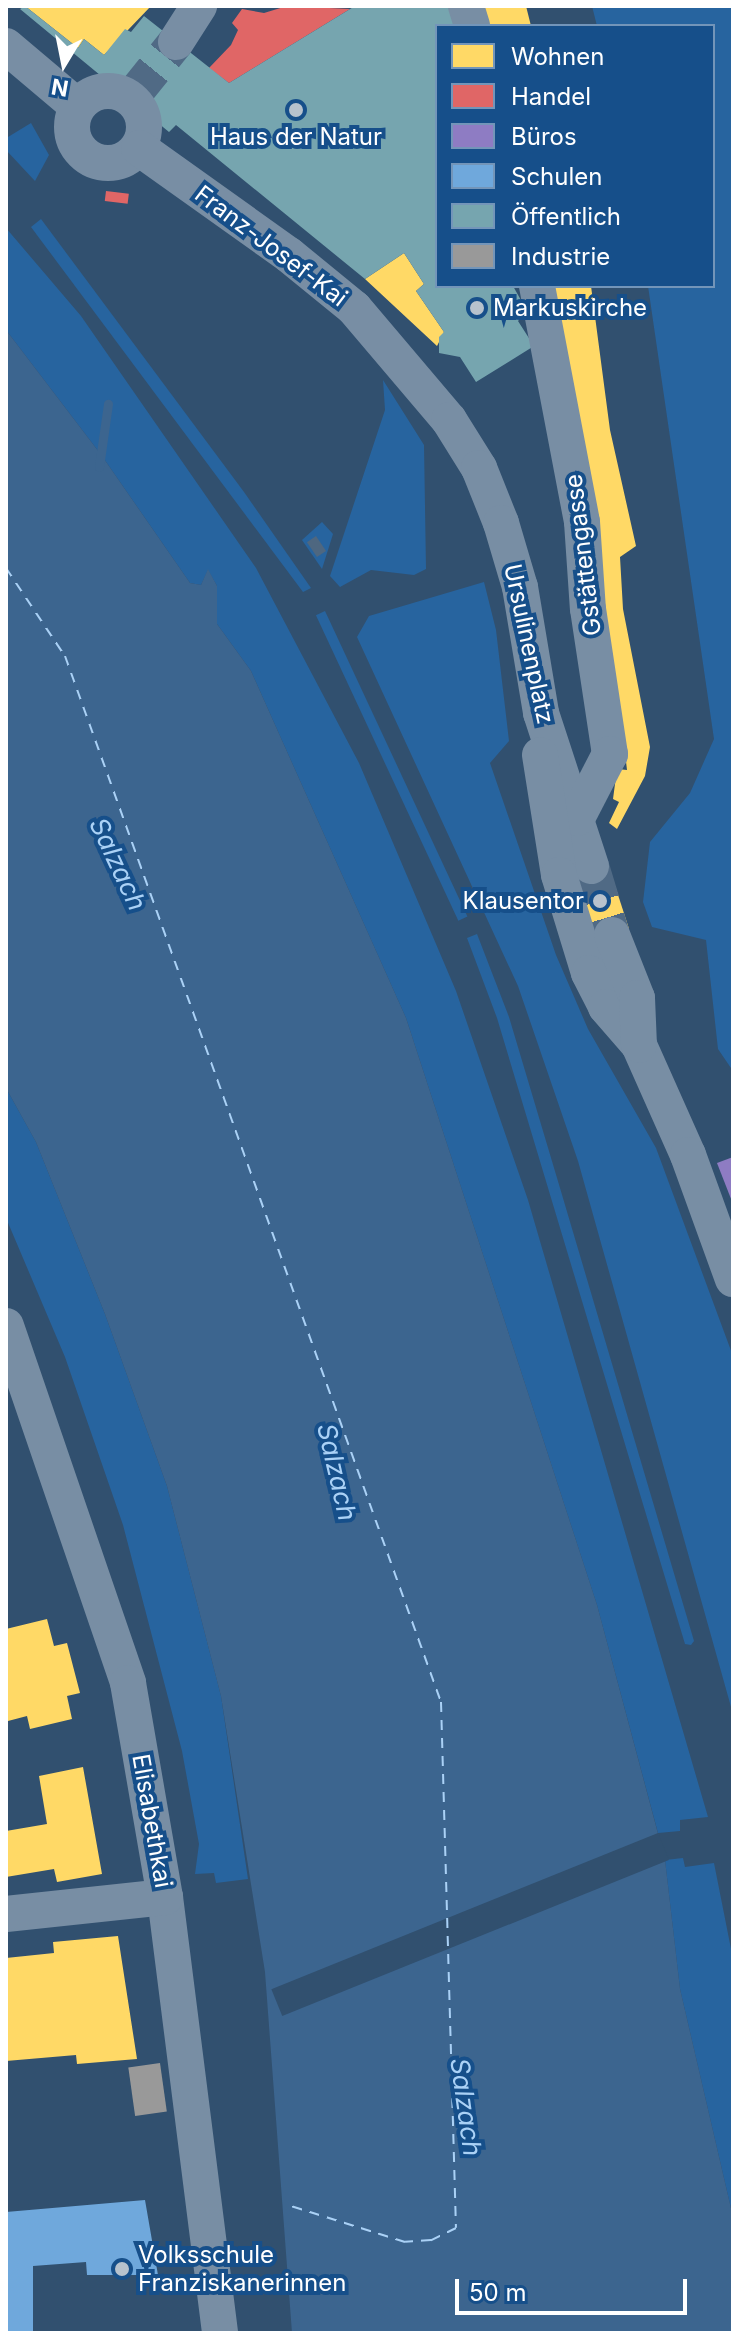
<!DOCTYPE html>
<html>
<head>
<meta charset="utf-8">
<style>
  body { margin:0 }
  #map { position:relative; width:739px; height:2339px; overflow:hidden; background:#31506f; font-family:Inter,sans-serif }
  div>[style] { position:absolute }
  .green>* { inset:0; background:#27649f; transform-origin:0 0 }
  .water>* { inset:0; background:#3c658f }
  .pier>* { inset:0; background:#31506f; transform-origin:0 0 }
  .homes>* { inset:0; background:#ffd966; transform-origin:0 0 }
  .shops>* { inset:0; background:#e06666; transform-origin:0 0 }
  .offices>* { inset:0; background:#8e7cc3 }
  .schools>* { inset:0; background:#6fa8dc }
  .public>* { inset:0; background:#76a5af }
  .industry>* { inset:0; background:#999; transform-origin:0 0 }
  .stream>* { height:9px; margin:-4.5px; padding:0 4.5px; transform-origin:4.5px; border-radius:4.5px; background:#3c658f }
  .ferry>* { height:2px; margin-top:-1px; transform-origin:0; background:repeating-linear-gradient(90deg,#aad1f6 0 10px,transparent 0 18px) }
  .building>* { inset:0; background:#4e6780; transform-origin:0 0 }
  .minor-tunnel>* { height:36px; margin-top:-18px; transform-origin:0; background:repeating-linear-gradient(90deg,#506a85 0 36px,transparent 0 54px) }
  .minor>* { height:36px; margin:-18px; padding:0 18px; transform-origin:18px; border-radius:18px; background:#788ea4 }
  .minor>.ring { margin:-18px; padding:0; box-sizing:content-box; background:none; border:36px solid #788ea4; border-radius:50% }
  .dots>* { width:22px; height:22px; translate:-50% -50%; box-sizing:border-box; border:4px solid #164f8a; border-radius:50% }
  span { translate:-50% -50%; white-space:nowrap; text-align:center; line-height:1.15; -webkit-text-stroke:8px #164f8a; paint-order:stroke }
  .poi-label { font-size:24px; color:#fff }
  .left { translate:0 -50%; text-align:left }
  .right { translate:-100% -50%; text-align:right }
  .street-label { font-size:24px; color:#fff }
  .water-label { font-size:26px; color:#aad1f6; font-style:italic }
  .frame { position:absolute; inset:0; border:8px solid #fff; pointer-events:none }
  .legend { position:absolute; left:435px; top:24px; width:280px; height:264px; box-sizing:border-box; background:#164f8a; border:2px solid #7395b9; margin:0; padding:10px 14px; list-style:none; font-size:24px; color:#fff }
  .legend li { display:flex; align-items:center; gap:16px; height:40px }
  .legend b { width:40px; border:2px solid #7395b9 }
  .north { position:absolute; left:24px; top:24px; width:80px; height:80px; -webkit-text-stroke:6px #164f8a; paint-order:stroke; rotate:190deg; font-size:22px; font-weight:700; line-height:32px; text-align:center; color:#fff }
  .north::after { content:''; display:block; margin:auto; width:28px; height:36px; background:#fff; clip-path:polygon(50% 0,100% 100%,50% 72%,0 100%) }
  .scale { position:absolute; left:455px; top:2279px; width:232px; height:36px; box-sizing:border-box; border:4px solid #fff; border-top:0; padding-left:10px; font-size:24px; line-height:28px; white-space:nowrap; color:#fff; -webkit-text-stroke:6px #164f8a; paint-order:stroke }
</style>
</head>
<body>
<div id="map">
  <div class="green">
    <div style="clip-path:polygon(592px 6px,733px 6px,733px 1071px,718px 1049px,706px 940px,652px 927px,643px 902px,650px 842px,690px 793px,714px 739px,648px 286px,713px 286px,713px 26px,597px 26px)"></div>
    <div style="clip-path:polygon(31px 123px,49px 155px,35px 181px,6px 150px,8px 137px)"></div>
    <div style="clip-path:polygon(41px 219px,244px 492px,311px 588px,303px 592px,31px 227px)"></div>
    <div style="clip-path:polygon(6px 228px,81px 316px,256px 568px,359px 763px,456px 991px,528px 1200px,708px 1817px,680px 1820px,680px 1831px,658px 1833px,597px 1605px,406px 1018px,251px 671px,217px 624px,217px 586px,208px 570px,201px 585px,190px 583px,102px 456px,6px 330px)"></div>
    <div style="clip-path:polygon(383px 380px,424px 445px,426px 569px,414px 575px,371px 570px,340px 587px,330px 576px,385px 410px)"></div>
    <div style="clip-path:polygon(322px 522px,333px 534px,322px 569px,302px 540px)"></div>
    <div style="clip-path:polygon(484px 582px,496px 630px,509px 741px,490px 763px,556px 955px,588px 1029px,656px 1148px,733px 1356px,733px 1714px,578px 1161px,518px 986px,357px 637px,369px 616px)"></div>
    <div style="left:325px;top:611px;width:337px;height:10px;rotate:65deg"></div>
    <div style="clip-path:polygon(477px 934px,509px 1017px,560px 1188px,694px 1641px,691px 1645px,685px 1644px,497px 1018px,467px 938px)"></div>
    <div style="clip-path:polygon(6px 1088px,36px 1142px,105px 1314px,167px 1486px,221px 1696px,248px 1879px,216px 1883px,214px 1873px,195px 1874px,199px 1844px,182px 1751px,123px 1525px,65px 1357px,6px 1218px)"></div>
    <div style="clip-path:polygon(683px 1858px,685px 1867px,714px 1863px,733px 1959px,733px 2217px,680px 1989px,665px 1860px)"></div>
  </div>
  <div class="water">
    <div style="clip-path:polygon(6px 330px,102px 456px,190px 583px,201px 585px,208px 569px,217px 586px,217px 624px,251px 671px,406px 1018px,597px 1605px,665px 1860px,680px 1989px,733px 2217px,733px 2333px,292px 2333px,265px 1972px,221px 1696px,167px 1486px,105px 1314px,36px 1142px,6px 1088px)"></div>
  </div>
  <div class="pier">
    <div style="left:658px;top:1833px;width:29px;height:417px;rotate:68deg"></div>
  </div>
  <div class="homes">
    <div style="clip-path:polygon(25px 6px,151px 6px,104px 55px,84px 39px,78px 48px)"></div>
    <div style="clip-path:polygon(478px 6px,526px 6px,531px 26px,485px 26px)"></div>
    <div style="clip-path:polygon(404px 253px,424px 284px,416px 291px,444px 332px,437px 346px,365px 279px)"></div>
    <div style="clip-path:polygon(552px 286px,591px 286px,610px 430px,636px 546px,620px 557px,623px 609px,650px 747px,645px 776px,617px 829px,609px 823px,619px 802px,613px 799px,617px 769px,627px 770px,622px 727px)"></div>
    <div style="left:607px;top:861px;width:71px;height:38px;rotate:72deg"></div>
    <div style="clip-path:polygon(47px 1619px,54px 1646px,67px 1643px,80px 1693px,67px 1696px,72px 1719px,30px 1729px,27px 1716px,8px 1721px,6px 1712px,6px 1629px)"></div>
    <div style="clip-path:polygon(83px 1767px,102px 1874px,57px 1882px,54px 1869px,6px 1877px,6px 1831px,47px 1824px,39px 1776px)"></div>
    <div style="clip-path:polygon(118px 1936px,137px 2059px,77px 2064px,76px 2055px,6px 2061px,6px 1958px,54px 1953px,53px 1942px)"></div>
  </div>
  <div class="shops">
    <div style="clip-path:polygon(287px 6px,350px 9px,229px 83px,209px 68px,231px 45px,238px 30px,232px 23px,242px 9px,264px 13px)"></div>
    <div style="left:106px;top:191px;width:23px;height:10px;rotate:7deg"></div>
  </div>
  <div class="offices">
    <div style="clip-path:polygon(733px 1157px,733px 1204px,717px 1163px)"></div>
  </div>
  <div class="schools">
    <div style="clip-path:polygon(145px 2200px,158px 2275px,87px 2275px,86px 2262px,33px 2266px,33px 2333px,6px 2333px,6px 2212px)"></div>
  </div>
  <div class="public">
    <div style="clip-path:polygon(25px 6px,78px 48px,84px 39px,104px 55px,125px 29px,131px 32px,144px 16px,229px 83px,355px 6px,452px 6px,459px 26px,437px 26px,437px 286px,513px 286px,527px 311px,518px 321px,534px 346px,476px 382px,460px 357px,439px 353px,439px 337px,444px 332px,416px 291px,424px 284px,404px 253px,365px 279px,176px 125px,169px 132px,20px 9px)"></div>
  </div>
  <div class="industry">
    <div style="left:160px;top:2063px;width:49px;height:32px;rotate:82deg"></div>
  </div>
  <div class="stream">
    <div style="left:99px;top:467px;width:64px;rotate:-81.9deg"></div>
  </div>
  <div class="ferry">
    <div style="left:6px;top:568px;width:106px;rotate:56.2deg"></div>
    <div style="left:65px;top:656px;width:1112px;rotate:70.23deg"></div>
    <div style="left:441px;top:1702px;width:526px;rotate:88.37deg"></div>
    <div style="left:456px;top:2228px;width:28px;rotate:154deg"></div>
    <div style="left:431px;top:2240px;width:26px;rotate:176deg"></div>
    <div style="left:405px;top:2242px;width:123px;rotate:-162.5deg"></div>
  </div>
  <div class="building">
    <div style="left:316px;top:536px;width:18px;height:11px;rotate:56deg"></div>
  </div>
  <div class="minor-tunnel">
    <div style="left:131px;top:98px;width:72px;rotate:-51.2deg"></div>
    <div style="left:591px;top:866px;width:72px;rotate:73.1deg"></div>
  </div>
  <div class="minor">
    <div style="left:466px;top:6px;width:21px;rotate:73deg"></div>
    <div style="left:176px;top:42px;width:43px;rotate:-57.4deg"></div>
    <div style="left:6px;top:46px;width:93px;rotate:40.2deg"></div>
    <div class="ring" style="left:72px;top:91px;width:36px;height:36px"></div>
    <div style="left:139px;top:148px;width:184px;rotate:35.5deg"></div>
    <div style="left:289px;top:255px;width:84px;rotate:39.2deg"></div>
    <div style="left:354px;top:308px;width:147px;rotate:49.7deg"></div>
    <div style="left:449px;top:420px;width:57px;rotate:58deg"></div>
    <div style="left:479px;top:468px;width:59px;rotate:68.2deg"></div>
    <div style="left:501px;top:523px;width:67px;rotate:73.5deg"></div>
    <div style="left:520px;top:587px;width:128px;rotate:80.5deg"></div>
    <div style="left:541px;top:713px;width:161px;rotate:71.9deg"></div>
    <div style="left:537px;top:286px;width:240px;rotate:79.2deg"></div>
    <div style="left:582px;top:522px;width:87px;rotate:86.1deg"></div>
    <div style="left:588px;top:609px;width:147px;rotate:81.4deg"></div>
    <div style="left:610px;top:754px;width:72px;rotate:117.3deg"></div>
    <div style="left:540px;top:755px;width:121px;rotate:81deg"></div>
    <div style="left:559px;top:875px;width:102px;rotate:73deg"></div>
    <div style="left:589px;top:973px;width:38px;rotate:63deg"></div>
    <div style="left:606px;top:1007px;width:50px;rotate:49deg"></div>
    <div style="left:639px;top:1045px;width:120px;rotate:66deg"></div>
    <div style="left:688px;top:1155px;width:132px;rotate:70.1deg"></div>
    <div style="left:612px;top:935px;width:68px;rotate:68.4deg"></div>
    <div style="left:637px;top:998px;width:47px;rotate:87.6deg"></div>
    <div style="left:6px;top:1326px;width:377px;rotate:71.1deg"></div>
    <div style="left:128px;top:1683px;width:217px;rotate:80.2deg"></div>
    <div style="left:165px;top:1897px;width:439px;rotate:82.8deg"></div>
    <div style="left:6px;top:1914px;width:160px;rotate:-6.1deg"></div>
  </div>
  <div class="dots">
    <div style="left:296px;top:110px;background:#b7c2cd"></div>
    <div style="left:477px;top:308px;background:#b7c2cd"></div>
    <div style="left:600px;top:901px;background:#b7c2cd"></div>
    <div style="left:122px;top:2269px;background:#b7c2cd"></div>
  </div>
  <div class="poi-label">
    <span style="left:296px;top:137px">Haus der Natur</span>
    <span class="left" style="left:493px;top:308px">Markuskirche</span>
    <span class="right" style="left:584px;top:901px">Klausentor</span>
    <span class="left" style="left:138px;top:2269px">Volksschule<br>Franziskanerinnen</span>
  </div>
  <div class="street-label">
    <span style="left:271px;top:246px;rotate:37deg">Franz-Josef-Kai</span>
    <span style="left:583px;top:555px;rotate:-97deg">Gstättengasse</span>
    <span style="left:529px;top:644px;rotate:78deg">Ursulinenplatz</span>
    <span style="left:152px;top:1821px;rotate:80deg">Elisabethkai</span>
  </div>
  <div class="water-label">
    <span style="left:118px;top:864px;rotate:65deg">Salzach</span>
    <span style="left:337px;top:1472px;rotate:77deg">Salzach</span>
    <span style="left:466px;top:2107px;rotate:82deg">Salzach</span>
  </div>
  <div class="frame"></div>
  <ul class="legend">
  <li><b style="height:22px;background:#ffd966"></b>Wohnen</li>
  <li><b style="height:22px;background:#e06666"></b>Handel</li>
  <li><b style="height:22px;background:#8e7cc3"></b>Büros</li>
  <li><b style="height:22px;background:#6fa8dc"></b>Schulen</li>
  <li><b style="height:22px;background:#76a5af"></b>Öffentlich</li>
  <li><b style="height:22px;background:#999"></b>Industrie</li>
  </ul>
  <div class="north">N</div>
  <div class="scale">50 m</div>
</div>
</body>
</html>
